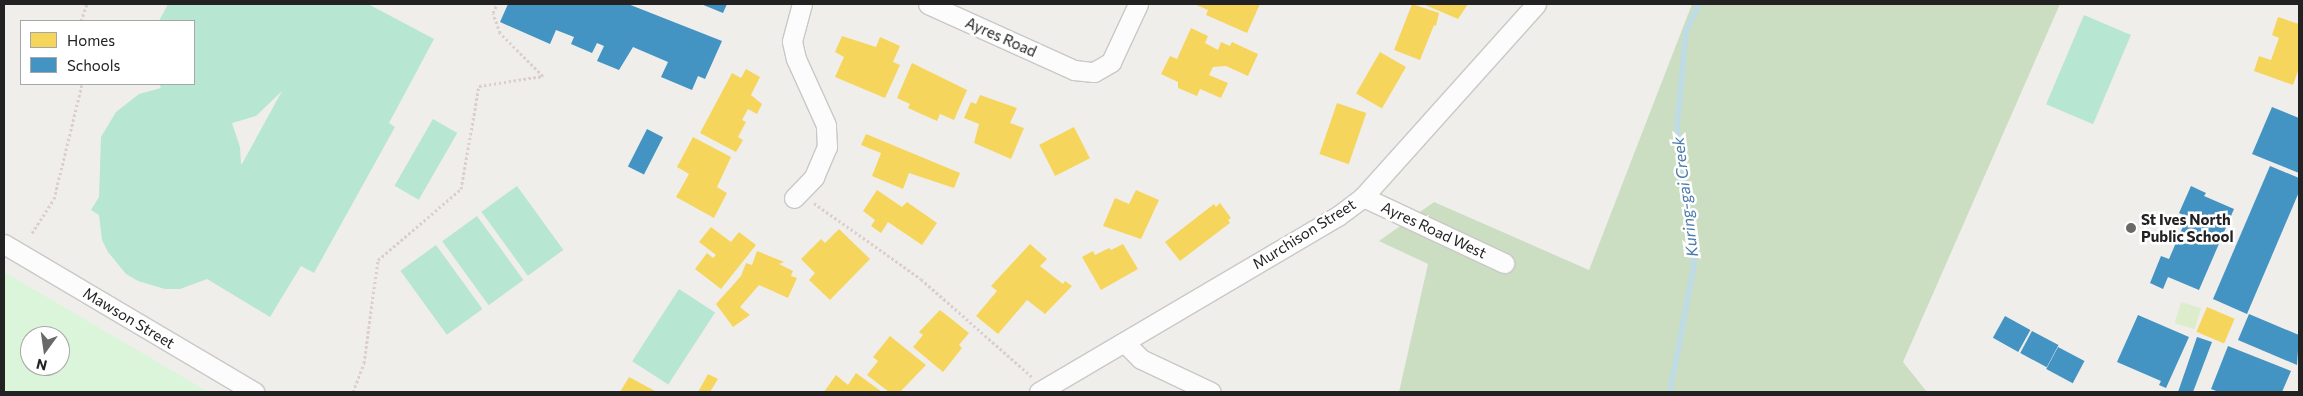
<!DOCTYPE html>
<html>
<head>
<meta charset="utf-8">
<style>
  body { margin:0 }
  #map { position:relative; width:2303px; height:396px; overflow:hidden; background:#f0eeeb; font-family:Commissioner,sans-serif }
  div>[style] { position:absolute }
  .grass>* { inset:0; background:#ddeccb; transform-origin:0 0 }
  .forest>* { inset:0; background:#cbdec1 }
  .park>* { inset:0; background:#daf5da }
  .pitch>* { inset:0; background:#b7e6d2; transform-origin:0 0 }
  .homes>* { inset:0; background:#f6d55c; transform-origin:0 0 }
  .schools>* { inset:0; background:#4393c3; transform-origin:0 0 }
  .stream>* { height:5.5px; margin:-2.75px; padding:0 2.75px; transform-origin:2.75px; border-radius:2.75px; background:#bfdbe3 }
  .path>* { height:3px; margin-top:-1.5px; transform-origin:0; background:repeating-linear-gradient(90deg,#dccecd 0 2.5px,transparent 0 5px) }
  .roads { filter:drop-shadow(1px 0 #c9c8c7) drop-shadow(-1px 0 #c9c8c7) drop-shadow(0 1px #c9c8c7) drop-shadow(0 -1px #c9c8c7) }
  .minor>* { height:19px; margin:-9.5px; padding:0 9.5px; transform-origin:9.5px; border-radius:9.5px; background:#fdfcfc }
  .dots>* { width:14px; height:14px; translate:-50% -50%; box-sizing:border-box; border:2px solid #fff; border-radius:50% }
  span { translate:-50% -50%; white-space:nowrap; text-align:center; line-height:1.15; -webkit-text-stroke:5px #fff; paint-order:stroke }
  .street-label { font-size:15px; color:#222 }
  .poi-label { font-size:15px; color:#222; font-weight:700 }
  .left { translate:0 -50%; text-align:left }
  .water-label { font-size:16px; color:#4a7aab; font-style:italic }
  .frame { position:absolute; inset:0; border:5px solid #222; pointer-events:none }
  .legend { position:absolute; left:20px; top:20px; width:175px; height:65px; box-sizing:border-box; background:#fff; border:1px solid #a7a7a7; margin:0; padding:6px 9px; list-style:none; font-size:15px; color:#222 }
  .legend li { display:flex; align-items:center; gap:10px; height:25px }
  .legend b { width:25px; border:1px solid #a7a7a7 }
  .north { position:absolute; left:20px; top:326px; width:50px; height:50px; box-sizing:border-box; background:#fff; border:1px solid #a7a7a7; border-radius:50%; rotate:194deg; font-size:14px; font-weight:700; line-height:20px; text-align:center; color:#222 }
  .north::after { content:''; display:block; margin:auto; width:18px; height:22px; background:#6a6968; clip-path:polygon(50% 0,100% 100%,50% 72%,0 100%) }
</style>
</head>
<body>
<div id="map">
  <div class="grass">
    <div style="left:2181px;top:302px;width:21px;height:22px;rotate:17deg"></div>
  </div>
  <div class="forest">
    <div style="clip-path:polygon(1692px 4px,2060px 4px,1903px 362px,1927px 392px,1399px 392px,1428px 264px,1379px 241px,1434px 202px,1589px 270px)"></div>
  </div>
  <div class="park">
    <div style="clip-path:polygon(evenodd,4px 272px,207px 391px,4px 392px,4px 272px,30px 336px,60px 336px,60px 366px,30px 366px,30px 336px)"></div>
  </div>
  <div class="pitch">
    <div style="clip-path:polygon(evenodd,168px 4px,368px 4px,434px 39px,389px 123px,395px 127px,314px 273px,301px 266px,270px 317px,207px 279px,180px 289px,165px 289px,138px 281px,126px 274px,108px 252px,102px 240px,99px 215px,91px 210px,99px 197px,101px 137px,116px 112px,139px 94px,161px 88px,159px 84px,194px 84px,194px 21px,159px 21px,168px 4px,282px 91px,242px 164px,241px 164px,240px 147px,232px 123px,256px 116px,282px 91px)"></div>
    <div style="left:2084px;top:15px;width:51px;height:97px;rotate:23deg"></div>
    <div style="left:433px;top:119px;width:28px;height:77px;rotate:30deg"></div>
    <div style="left:517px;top:186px;width:79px;height:44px;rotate:54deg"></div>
    <div style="left:477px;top:216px;width:79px;height:43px;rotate:54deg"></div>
    <div style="left:436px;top:245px;width:79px;height:44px;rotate:54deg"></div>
    <div style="left:679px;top:289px;width:43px;height:86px;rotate:33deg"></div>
  </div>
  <div class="homes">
    <div style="clip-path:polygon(1194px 4px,1260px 4px,1247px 33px,1206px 15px,1208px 10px)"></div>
    <div style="clip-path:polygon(1412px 4px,1439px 13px,1436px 26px,1434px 25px,1420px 60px,1394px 50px)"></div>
    <div style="clip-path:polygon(1423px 4px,1468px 4px,1458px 19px)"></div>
    <div style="clip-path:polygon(2278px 17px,2299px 24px,2299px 68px,2293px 85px,2254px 71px,2259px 56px,2271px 60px,2279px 38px,2272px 35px)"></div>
    <div style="clip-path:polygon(1191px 28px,1208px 36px,1205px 43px,1218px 50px,1221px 42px,1230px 46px,1232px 42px,1258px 54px,1248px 76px,1226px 66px,1213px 67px,1209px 75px,1228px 83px,1221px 98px,1200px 89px,1197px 96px,1178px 88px,1178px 82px,1161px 74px,1170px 56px,1177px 59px)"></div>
    <div style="clip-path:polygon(842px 36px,876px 47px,880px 37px,900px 46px,893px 62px,900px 65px,885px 98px,835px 77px,844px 57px,835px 52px)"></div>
    <div style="left:1380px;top:52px;width:30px;height:48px;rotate:30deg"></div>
    <div style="clip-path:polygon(912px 63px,967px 90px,954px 120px,940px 114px,937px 121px,908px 108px,910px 104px,897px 98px)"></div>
    <div style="clip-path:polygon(746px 69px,760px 77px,751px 95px,762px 104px,757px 114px,748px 109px,742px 120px,746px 122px,738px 137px,743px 140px,736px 152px,700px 133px,732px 73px,741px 78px)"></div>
    <div style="clip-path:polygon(980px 95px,1017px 108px,1010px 123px,1024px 128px,1011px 159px,974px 143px,979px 124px,964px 118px,971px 102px,976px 104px)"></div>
    <div style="left:1337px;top:103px;width:31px;height:54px;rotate:19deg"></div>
    <div style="left:1074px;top:127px;width:35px;height:39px;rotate:63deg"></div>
    <div style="clip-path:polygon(866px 134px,960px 173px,954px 188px,909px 173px,903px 189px,872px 176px,881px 153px,861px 145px)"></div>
    <div style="clip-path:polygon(693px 137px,731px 157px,717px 187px,727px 193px,714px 218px,676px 197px,689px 174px,677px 167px)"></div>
    <div style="clip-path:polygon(877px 190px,902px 207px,907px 202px,937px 223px,922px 245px,888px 222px,881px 233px,871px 226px,875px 220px,863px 211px)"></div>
    <div style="clip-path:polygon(1136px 190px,1159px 200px,1141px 239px,1103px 226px,1115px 198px,1129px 204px)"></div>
    <div style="clip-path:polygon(1220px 203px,1231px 218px,1228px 220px,1230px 223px,1180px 261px,1165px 242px,1214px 204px,1216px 207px)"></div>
    <div style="clip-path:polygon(711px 227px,731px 242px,739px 232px,756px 245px,721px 289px,695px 269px,707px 253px,713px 258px,716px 255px,699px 242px)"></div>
    <div style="clip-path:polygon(839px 229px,870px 259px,830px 300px,809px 280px,815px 273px,801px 259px,821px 239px,825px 243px)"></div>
    <div style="clip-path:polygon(1030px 244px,1047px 259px,1040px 266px,1063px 284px,1065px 281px,1072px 286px,1045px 314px,1027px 300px,998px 334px,976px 316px,997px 291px,991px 286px)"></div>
    <div style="clip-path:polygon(1123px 244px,1138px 269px,1101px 290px,1082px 257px,1093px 251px,1095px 255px,1109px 248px,1111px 250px)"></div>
    <div style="clip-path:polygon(757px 251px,784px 262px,779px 264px,793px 271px,791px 276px,797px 278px,788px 298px,759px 285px,740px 307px,750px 315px,733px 327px,716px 304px,741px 276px,746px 263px,752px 265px)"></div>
    <div style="left:2207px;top:307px;width:30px;height:27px;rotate:23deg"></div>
    <div style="clip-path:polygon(940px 310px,969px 333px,959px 345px,962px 348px,943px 372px,913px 347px,923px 335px,919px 332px)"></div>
    <div style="clip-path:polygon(890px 336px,926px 365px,900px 392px,889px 392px,867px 375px,878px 361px,873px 357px)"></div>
    <div style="clip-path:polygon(856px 373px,882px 392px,824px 392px,836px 375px,848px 385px)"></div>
    <div style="clip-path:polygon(708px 374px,718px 379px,710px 392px,698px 392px)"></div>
    <div style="clip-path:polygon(629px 377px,657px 392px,620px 392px)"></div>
  </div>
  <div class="schools">
    <div style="clip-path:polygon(508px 4px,628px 4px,722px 41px,705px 79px,698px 76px,692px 90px,661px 77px,668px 62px,633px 47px,619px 70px,597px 61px,604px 46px,597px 43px,592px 53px,571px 44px,574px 37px,556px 30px,550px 44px,500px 22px)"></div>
    <div style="clip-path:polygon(701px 4px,727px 4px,723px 13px)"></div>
    <div style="clip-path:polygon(2272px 107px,2299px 118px,2299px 173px,2252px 154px)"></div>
    <div style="left:647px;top:129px;width:18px;height:42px;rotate:27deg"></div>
    <div style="clip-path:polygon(2270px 166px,2299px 178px,2299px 192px,2247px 314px,2213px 299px)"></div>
    <div style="clip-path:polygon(2191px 186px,2206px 193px,2204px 196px,2234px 209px,2199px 290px,2168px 277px,2163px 289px,2150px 283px,2161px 256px,2169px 259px,2187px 217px,2179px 213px)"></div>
    <div style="clip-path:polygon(2249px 314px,2299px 335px,2297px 365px,2238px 340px)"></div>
    <div style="clip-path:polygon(2138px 315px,2189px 337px,2166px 388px,2159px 385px,2161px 381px,2117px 362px)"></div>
    <div style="left:2005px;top:316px;width:29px;height:25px;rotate:29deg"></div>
    <div style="left:2032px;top:331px;width:30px;height:25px;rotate:28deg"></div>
    <div style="clip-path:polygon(2197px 337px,2212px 342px,2193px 392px,2178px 392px)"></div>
    <div style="clip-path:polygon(2228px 346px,2291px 371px,2282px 392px,2219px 392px,2211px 389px)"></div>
    <div style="left:2058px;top:347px;width:30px;height:25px;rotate:28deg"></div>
  </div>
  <div class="stream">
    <div style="left:1670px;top:392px;width:129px;rotate:-79.3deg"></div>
    <div style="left:1694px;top:265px;width:139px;rotate:-97deg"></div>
    <div style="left:1677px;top:127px;width:95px;rotate:-84.6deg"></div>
    <div style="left:1686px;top:32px;width:31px;rotate:-65deg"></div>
  </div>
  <div class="path">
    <div style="left:81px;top:21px;width:18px;rotate:-71deg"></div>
    <div style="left:814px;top:203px;width:131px;rotate:35.4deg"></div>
    <div style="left:921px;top:279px;width:148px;rotate:41.4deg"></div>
    <div style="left:32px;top:233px;width:40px;rotate:-57.1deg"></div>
    <div style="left:54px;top:199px;width:118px;rotate:-76.3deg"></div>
    <div style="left:353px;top:392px;width:31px;rotate:-69deg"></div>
    <div style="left:364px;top:363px;width:104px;rotate:-82.3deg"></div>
    <div style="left:378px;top:260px;width:109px;rotate:-40.5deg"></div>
    <div style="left:461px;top:189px;width:105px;rotate:-80.1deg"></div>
    <div style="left:479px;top:86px;width:65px;rotate:-8.9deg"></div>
    <div style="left:543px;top:76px;width:61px;rotate:-135deg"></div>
    <div style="left:500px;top:33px;width:21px;rotate:-109deg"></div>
    <div style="left:493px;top:13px;width:10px;rotate:-66deg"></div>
  </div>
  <div class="roads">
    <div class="minor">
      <div style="left:928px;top:4px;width:160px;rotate:24.3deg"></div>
      <div style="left:1074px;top:70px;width:20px;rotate:6deg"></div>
      <div style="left:1094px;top:72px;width:20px;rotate:-30deg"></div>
      <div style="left:1111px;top:62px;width:64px;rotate:-65deg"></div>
      <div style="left:1363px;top:197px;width:156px;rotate:25.1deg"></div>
      <div style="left:794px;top:198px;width:29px;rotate:-46deg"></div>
      <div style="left:814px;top:177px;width:33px;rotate:-67deg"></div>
      <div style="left:827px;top:147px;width:22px;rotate:-93deg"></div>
      <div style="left:826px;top:125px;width:72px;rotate:-114.4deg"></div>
      <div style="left:796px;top:59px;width:18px;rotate:-103deg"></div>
      <div style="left:792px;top:41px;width:38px;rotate:-75deg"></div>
      <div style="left:4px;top:244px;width:291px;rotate:30.6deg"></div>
      <div style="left:1124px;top:342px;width:24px;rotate:45deg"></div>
      <div style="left:1141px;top:359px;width:77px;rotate:25.2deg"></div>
      <div style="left:1039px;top:392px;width:347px;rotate:-30.5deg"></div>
      <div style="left:1338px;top:216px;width:31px;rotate:-37deg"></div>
      <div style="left:1363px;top:197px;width:259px;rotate:-48.1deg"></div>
    </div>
  </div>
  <div class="dots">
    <div style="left:2131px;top:228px;background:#6a6968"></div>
  </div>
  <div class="street-label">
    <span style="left:1001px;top:37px;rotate:24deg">Ayres Road</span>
    <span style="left:1434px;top:230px;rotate:25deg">Ayres Road West</span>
    <span style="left:1304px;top:234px;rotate:-32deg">Murchison Street</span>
    <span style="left:129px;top:318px;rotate:31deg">Mawson Street</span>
  </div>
  <div class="poi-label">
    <span class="left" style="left:2141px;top:228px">St Ives North<br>Public School</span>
  </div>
  <div class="water-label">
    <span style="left:1685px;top:197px;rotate:-97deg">Kuring-gai Creek</span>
  </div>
  <div class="frame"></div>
  <ul class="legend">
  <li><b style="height:14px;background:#f6d55c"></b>Homes</li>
  <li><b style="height:14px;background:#4393c3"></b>Schools</li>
  </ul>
  <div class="north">N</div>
</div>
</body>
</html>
